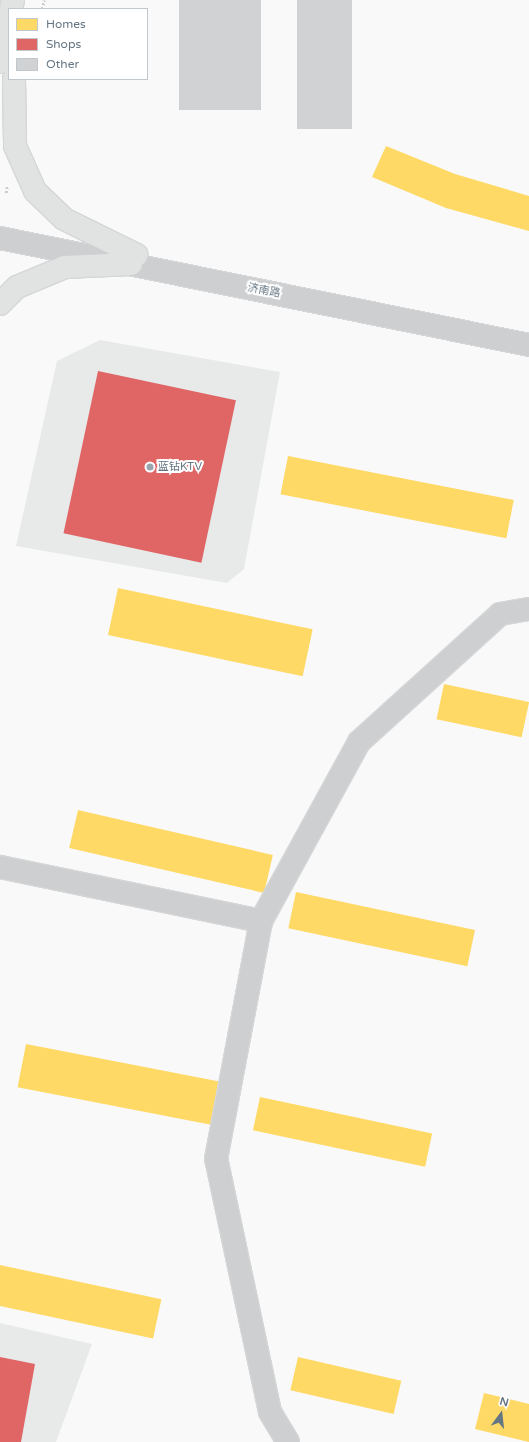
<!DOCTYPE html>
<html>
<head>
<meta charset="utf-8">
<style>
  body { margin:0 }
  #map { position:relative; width:529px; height:1442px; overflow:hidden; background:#f9f9f9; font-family:"Varela Round","Noto Sans SC",sans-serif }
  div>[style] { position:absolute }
  .built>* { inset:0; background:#e8e9e9 }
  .homes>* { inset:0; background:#ffd966; transform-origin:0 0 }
  .shops>* { inset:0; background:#e06666; transform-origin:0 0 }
  .building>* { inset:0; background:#d0d2d3; transform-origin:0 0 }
  .path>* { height:2.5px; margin-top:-1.25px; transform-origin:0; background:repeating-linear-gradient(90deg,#cbcccd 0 2px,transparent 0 4px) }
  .roads { filter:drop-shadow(1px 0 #d5d6d7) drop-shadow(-1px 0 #d5d6d7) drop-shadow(0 1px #d5d6d7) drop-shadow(0 -1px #d5d6d7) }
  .minor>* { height:22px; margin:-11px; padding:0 11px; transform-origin:11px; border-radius:11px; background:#cecfd0 }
  .major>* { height:22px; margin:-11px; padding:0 11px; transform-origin:11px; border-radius:11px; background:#e1e2e2 }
  .dots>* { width:11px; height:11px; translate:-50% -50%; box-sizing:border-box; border:2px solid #fff; border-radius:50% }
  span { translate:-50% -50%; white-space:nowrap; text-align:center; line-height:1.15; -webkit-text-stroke:4px #fff; paint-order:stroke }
  .street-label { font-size:11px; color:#657683 }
  .poi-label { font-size:11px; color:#657683 }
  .left { translate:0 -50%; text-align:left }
  .legend { position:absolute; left:8px; top:8px; width:140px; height:72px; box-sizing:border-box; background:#fff; border:1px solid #c1c8cd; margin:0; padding:5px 7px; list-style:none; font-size:12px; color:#657683 }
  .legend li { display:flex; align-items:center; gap:8px; height:20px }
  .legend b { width:20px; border:1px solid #c1c8cd }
  .north { position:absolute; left:481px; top:1394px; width:40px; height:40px; -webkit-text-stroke:3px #fff; paint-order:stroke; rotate:15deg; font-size:11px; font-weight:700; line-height:16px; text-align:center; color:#657683 }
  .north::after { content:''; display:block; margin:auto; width:14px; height:18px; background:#657683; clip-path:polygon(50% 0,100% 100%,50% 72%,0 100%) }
</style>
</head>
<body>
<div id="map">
  <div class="built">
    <div style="clip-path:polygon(100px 340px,280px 372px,244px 569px,227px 583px,16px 546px,57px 361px)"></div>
    <div style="clip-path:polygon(0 1323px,92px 1344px,56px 1442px,0 1442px)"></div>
  </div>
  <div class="homes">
    <div style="clip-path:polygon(386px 146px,455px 174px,529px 196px,529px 231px,446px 208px,372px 177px)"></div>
    <div style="left:288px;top:456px;width:230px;height:39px;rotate:11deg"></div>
    <div style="left:118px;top:588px;width:199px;height:48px;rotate:12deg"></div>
    <div style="left:444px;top:684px;width:87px;height:36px;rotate:12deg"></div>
    <div style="left:78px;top:810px;width:200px;height:39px;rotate:13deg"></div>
    <div style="left:296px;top:892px;width:183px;height:37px;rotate:12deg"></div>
    <div style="left:26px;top:1044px;width:197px;height:44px;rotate:11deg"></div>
    <div style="left:260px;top:1097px;width:176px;height:34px;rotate:12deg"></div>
    <div style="left:0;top:1265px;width:165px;height:40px;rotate:12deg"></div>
    <div style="left:298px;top:1357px;width:106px;height:34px;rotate:13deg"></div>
    <div style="clip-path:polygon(484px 1393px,529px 1404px,529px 1442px,475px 1429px)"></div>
  </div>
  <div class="shops">
    <div style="left:98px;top:371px;width:141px;height:166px;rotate:12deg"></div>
    <div style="clip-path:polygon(0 1357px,35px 1364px,21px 1442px,0 1442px)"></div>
  </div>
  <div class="building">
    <div style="left:179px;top:0;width:82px;height:110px"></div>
    <div style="left:297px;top:0;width:55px;height:129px"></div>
  </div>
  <div class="path">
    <div style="left:42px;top:9px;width:9px;rotate:-77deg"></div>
    <div style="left:6px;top:193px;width:7px;rotate:-82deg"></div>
  </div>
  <div class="roads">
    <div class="minor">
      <div style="left:0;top:238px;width:540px;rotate:11.43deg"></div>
      <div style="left:0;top:867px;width:267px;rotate:11.7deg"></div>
      <div style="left:288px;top:1442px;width:35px;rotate:-121deg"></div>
      <div style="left:270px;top:1412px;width:259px;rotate:-102deg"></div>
      <div style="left:216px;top:1159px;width:242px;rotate:-79.3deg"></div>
      <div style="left:261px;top:921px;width:204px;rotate:-61.3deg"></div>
      <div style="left:359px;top:742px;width:190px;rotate:-42.2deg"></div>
      <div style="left:500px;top:614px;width:29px;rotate:-10deg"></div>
    </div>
    <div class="major">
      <div style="left:11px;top:9px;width:9px;rotate:-77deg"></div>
      <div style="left:0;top:62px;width:45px;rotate:-78.4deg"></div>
      <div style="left:14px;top:79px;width:67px;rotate:89.1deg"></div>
      <div style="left:15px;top:146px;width:49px;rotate:66deg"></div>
      <div style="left:35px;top:191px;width:40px;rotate:44deg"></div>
      <div style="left:64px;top:219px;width:81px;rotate:26.3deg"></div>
      <div style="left:0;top:304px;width:24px;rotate:-45deg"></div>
      <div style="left:17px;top:287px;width:52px;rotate:-22.6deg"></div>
      <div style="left:65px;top:267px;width:66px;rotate:-2.6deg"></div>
    </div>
  </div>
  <div class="dots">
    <div style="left:150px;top:467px;background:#99a4ac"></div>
  </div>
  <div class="street-label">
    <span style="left:264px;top:291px;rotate:11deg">济南路</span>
  </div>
  <div class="poi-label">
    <span class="left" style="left:158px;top:467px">蓝钻KTV</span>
  </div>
  <ul class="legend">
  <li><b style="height:11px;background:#ffd966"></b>Homes</li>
  <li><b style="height:11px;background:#e06666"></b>Shops</li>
  <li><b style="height:11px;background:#d0d2d3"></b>Other</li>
  </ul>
  <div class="north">N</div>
</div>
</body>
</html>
